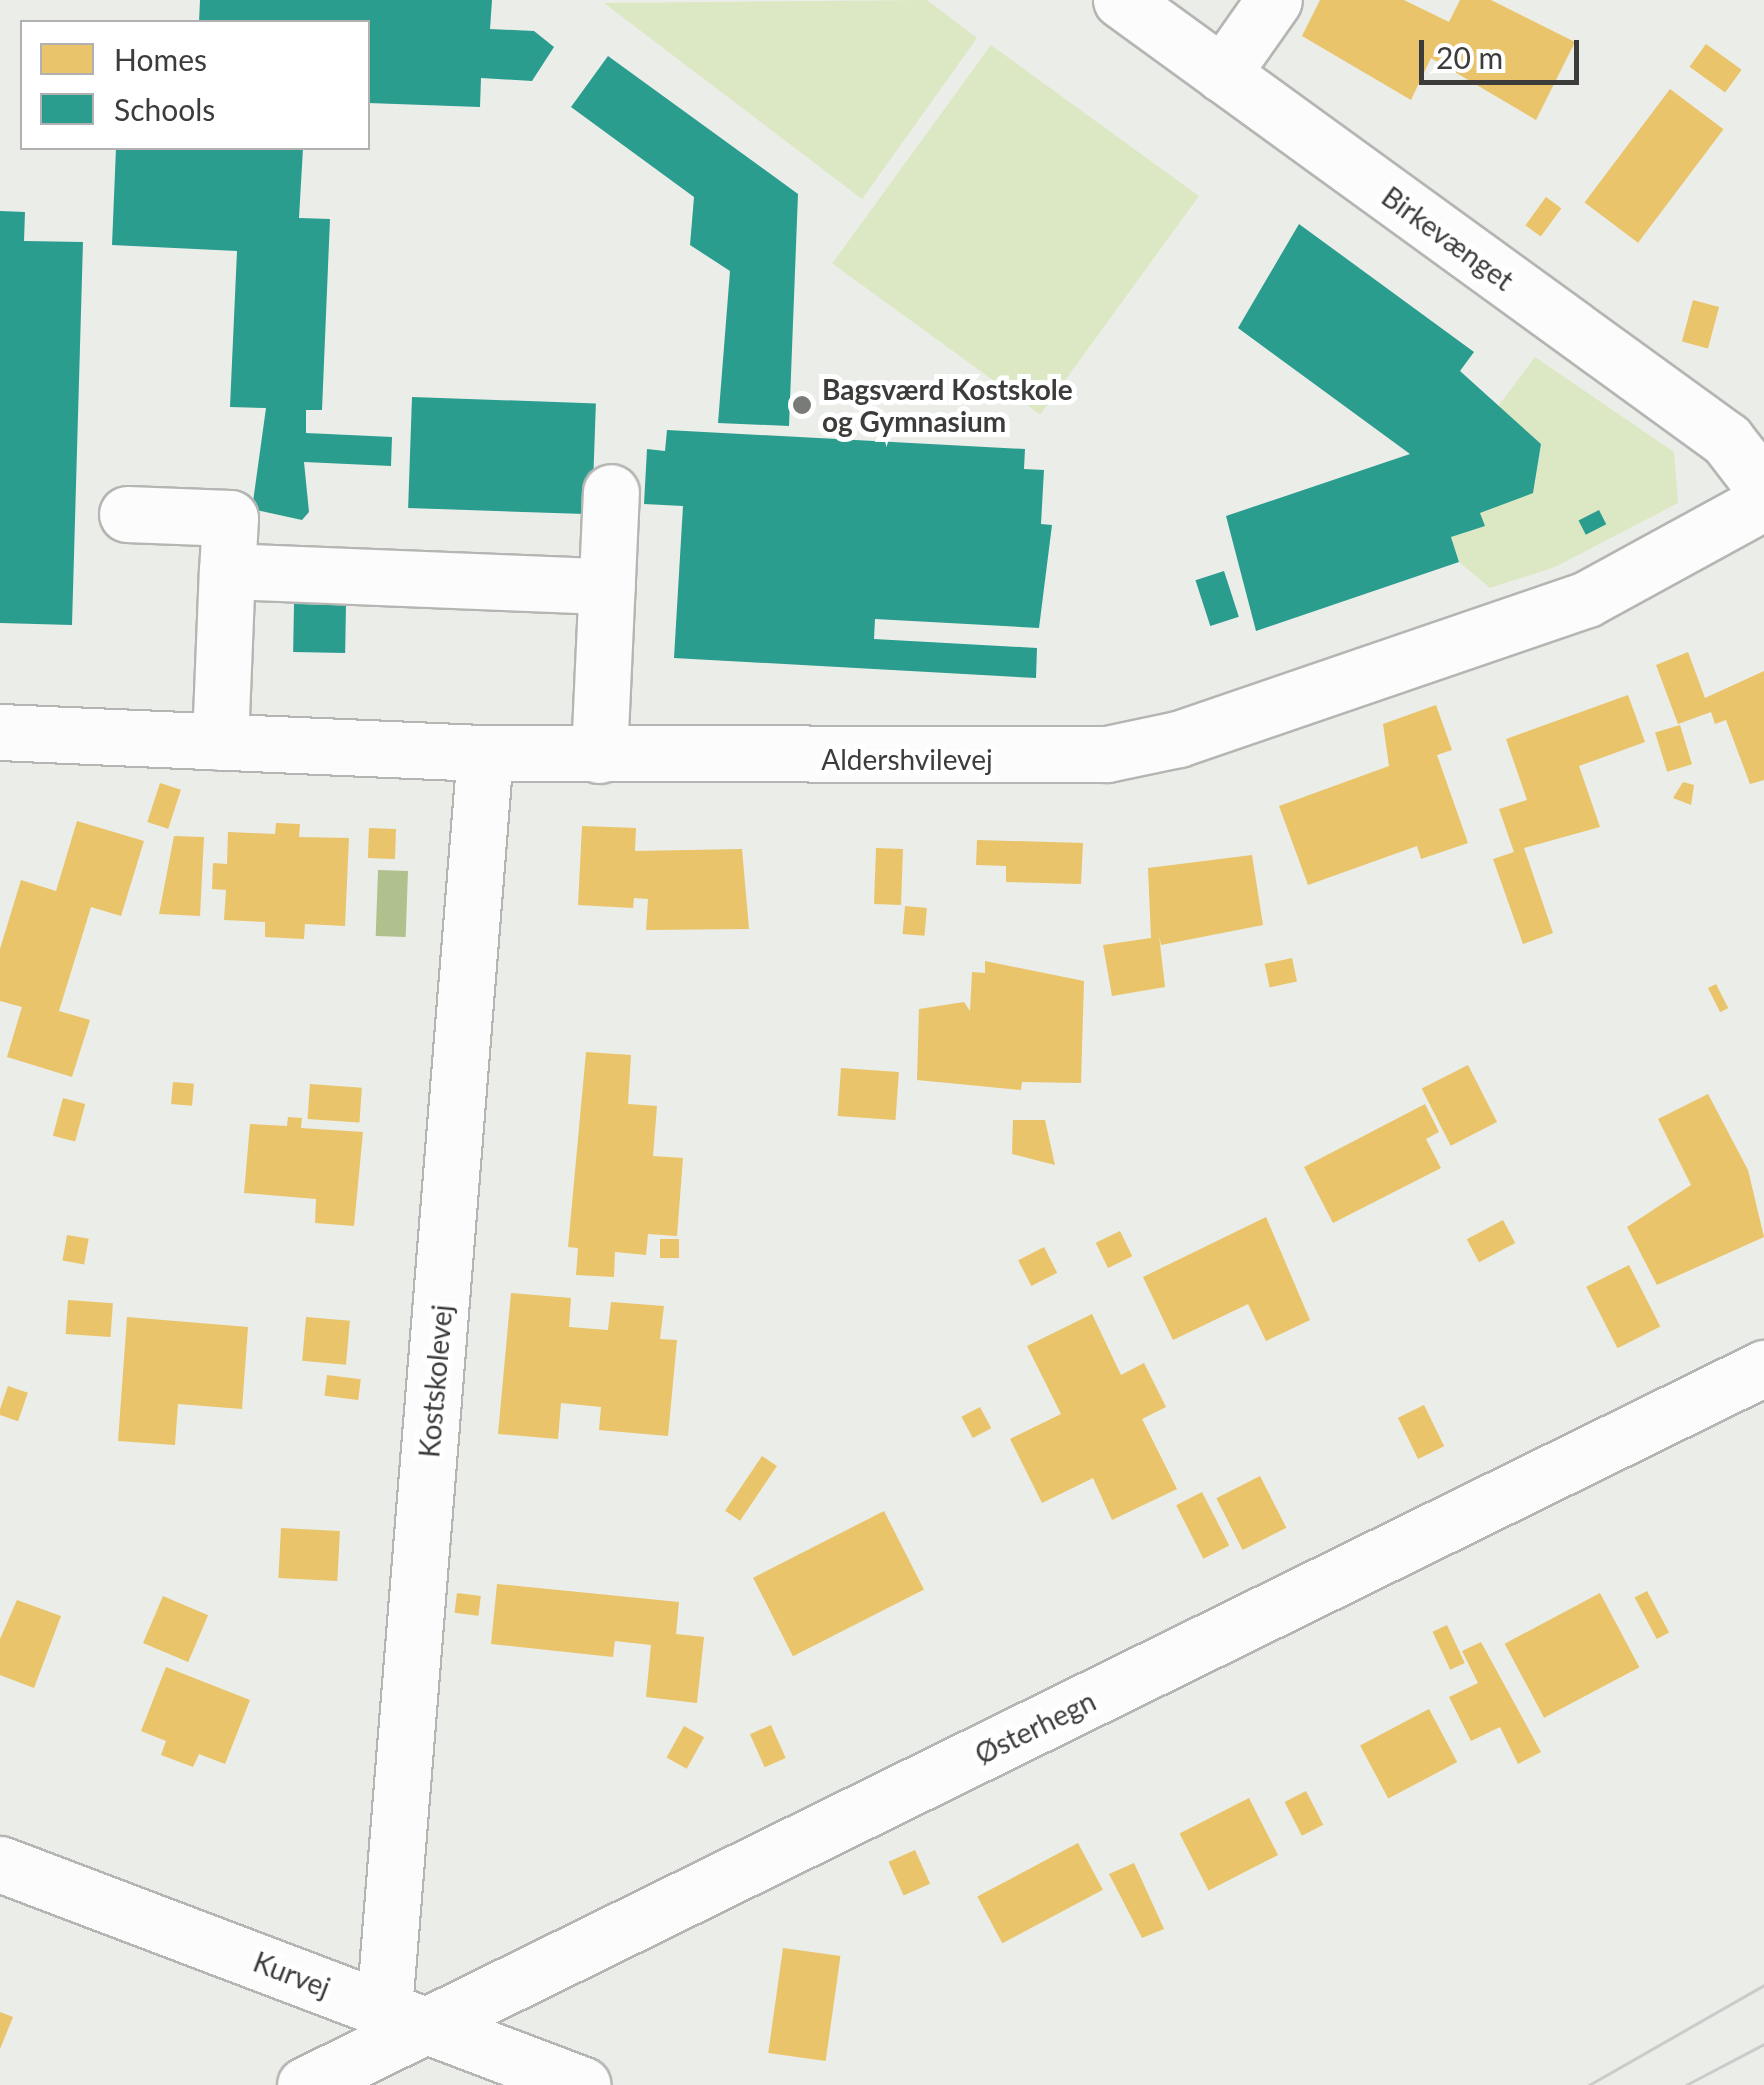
<!DOCTYPE html>
<html>
<head>
<meta charset="utf-8">
<style>
  body { margin:0 }
  #map { position:relative; width:1764px; height:2085px; overflow:hidden; background:#ebede8; font-family:Lato,sans-serif }
  div>[style] { position:absolute }
  .green>* { inset:0; background:#dce8c3; transform-origin:0 0 }
  .water>* { inset:0; background:#b0c18e; transform-origin:0 0 }
  .homes>* { inset:0; background:#e9c46a; transform-origin:0 0 }
  .schools>* { inset:0; background:#2a9d8f; transform-origin:0 0 }
  .roads { filter:drop-shadow(2px 0 #b5b6b3) drop-shadow(-2px 0 #b5b6b3) drop-shadow(0 2px #b5b6b3) drop-shadow(0 -2px #b5b6b3) }
  .minor>* { height:55px; margin:-27.5px; padding:0 27.5px; transform-origin:27.5px; border-radius:27.5px; background:#fcfcfc }
  .tram>* { height:2.5px; margin:-1.25px; padding:0 1.25px; transform-origin:1.25px; border-radius:1.25px; background:#cbcbc9 }
  .dots>* { width:28px; height:28px; translate:-50% -50%; box-sizing:border-box; border:5px solid #fff; border-radius:50% }
  span { translate:-50% -50%; white-space:nowrap; text-align:center; line-height:1.15; -webkit-text-stroke:10px #fff; paint-order:stroke }
  .street-label { font-size:28px; color:#3c3d3b }
  .poi-label { font-size:28px; color:#3c3d3b; font-weight:700 }
  .left { translate:0 -50%; text-align:left }
  .legend { position:absolute; left:20px; top:20px; width:350px; height:130px; box-sizing:border-box; background:#fff; border:2px solid #b1b1b1; margin:0; padding:12px 18px; list-style:none; font-size:30px; color:#3c3d3b }
  .legend li { display:flex; align-items:center; gap:20px; height:50px }
  .legend b { width:50px; border:2px solid #b1b1b1 }
  .scale { position:absolute; left:1419px; top:40px; width:160px; height:45px; box-sizing:border-box; border:5px solid #3c3d3b; border-top:0; padding-left:12px; font-size:30px; line-height:35px; white-space:nowrap; color:#3c3d3b; -webkit-text-stroke:8px #fff; paint-order:stroke }
</style>
</head>
<body>
<div id="map">
  <div class="green">
    <div style="clip-path:polygon(927px 0,977px 38px,862px 199px,604px 3px)"></div>
    <div style="left:991px;top:45px;width:257px;height:270px;rotate:36deg"></div>
    <div style="clip-path:polygon(1535px 357px,1674px 452px,1678px 503px,1555px 567px,1490px 588px,1459px 562px,1451px 537px,1484px 526px,1480px 513px,1533px 492px,1541px 444px,1496px 409px)"></div>
  </div>
  <div class="water">
    <div style="left:378px;top:870px;width:30px;height:66px;rotate:2deg"></div>
  </div>
  <div class="homes">
    <div style="clip-path:polygon(1320px 0,1404px 0,1449px 22px,1460px 0,1491px 0,1575px 42px,1536px 120px,1431px 58px,1411px 100px,1302px 36px)"></div>
    <div style="left:1706px;top:44px;width:44px;height:28px;rotate:36deg"></div>
    <div style="left:1670px;top:89px;width:67px;height:142px;rotate:37deg"></div>
    <div style="left:1546px;top:197px;width:19px;height:35px;rotate:36deg"></div>
    <div style="left:1693px;top:300px;width:27px;height:43px;rotate:15deg"></div>
    <div style="clip-path:polygon(1688px 652px,1705px 698px,1764px 671px,1764px 780px,1750px 784px,1726px 720px,1715px 724px,1711px 712px,1678px 724px,1656px 665px)"></div>
    <div style="clip-path:polygon(1628px 695px,1645px 742px,1579px 766px,1600px 827px,1524px 848px,1553px 933px,1523px 944px,1493px 859px,1514px 852px,1499px 809px,1527px 800px,1506px 739px)"></div>
    <div style="clip-path:polygon(1436px 705px,1452px 750px,1437px 755px,1468px 843px,1421px 859px,1417px 846px,1308px 885px,1279px 806px,1389px 766px,1383px 724px)"></div>
    <div style="left:1680px;top:725px;width:41px;height:26px;rotate:73deg"></div>
    <div style="clip-path:polygon(1683px 782px,1694px 785px,1691px 805px,1673px 798px)"></div>
    <div style="left:160px;top:783px;width:22px;height:41px;rotate:18deg"></div>
    <div style="clip-path:polygon(77px 821px,144px 841px,121px 916px,91px 907px,59px 1011px,90px 1020px,72px 1077px,7px 1057px,22px 1007px,0 1001px,0 949px,21px 880px,56px 891px)"></div>
    <div style="clip-path:polygon(276px 823px,300px 824px,299px 837px,349px 838px,345px 926px,305px 924px,304px 939px,265px 937px,265px 922px,224px 920px,226px 890px,212px 889px,213px 863px,227px 864px,228px 832px,275px 834px)"></div>
    <div style="clip-path:polygon(582px 826px,636px 828px,635px 851px,742px 849px,749px 929px,646px 930px,648px 899px,634px 898px,633px 908px,578px 905px)"></div>
    <div style="left:369px;top:828px;width:27px;height:30px;rotate:2deg"></div>
    <div style="clip-path:polygon(174px 836px,204px 837px,200px 916px,159px 914px)"></div>
    <div style="clip-path:polygon(977px 840px,1083px 843px,1081px 884px,1006px 882px,1006px 866px,976px 865px)"></div>
    <div style="left:876px;top:848px;width:27px;height:56px;rotate:2deg"></div>
    <div style="clip-path:polygon(1252px 855px,1263px 925px,1161px 945px,1159px 935px,1165px 987px,1112px 996px,1103px 945px,1151px 938px,1148px 868px)"></div>
    <div style="left:905px;top:906px;width:22px;height:28px;rotate:5deg"></div>
    <div style="left:1292px;top:958px;width:24px;height:28px;rotate:78deg"></div>
    <div style="clip-path:polygon(985px 961px,1084px 981px,1081px 1083px,1022px 1082px,1021px 1090px,917px 1080px,919px 1009px,964px 1002px,970px 1011px,972px 972px,985px 973px)"></div>
    <div style="left:1716px;top:984px;width:27px;height:9px;rotate:63deg"></div>
    <div style="clip-path:polygon(586px 1052px,631px 1055px,628px 1104px,657px 1106px,653px 1156px,683px 1158px,677px 1236px,648px 1234px,646px 1255px,615px 1252px,614px 1277px,576px 1275px,578px 1248px,568px 1247px)"></div>
    <div style="left:1468px;top:1065px;width:64px;height:52px;rotate:63deg"></div>
    <div style="left:841px;top:1068px;width:58px;height:48px;rotate:4deg"></div>
    <div style="left:173px;top:1082px;width:21px;height:22px;rotate:5deg"></div>
    <div style="left:310px;top:1084px;width:52px;height:35px;rotate:4deg"></div>
    <div style="clip-path:polygon(1708px 1094px,1748px 1170px,1764px 1237px,1657px 1285px,1627px 1227px,1691px 1185px,1658px 1119px)"></div>
    <div style="left:63px;top:1098px;width:23px;height:39px;rotate:15deg"></div>
    <div style="clip-path:polygon(1425px 1104px,1439px 1132px,1426px 1139px,1441px 1168px,1333px 1223px,1304px 1167px)"></div>
    <div style="clip-path:polygon(288px 1117px,302px 1118px,301px 1128px,363px 1132px,354px 1226px,315px 1223px,316px 1199px,244px 1193px,250px 1124px,287px 1126px)"></div>
    <div style="clip-path:polygon(1013px 1120px,1045px 1120px,1055px 1165px,1012px 1154px)"></div>
    <div style="clip-path:polygon(1266px 1217px,1310px 1320px,1266px 1341px,1248px 1304px,1173px 1340px,1143px 1277px)"></div>
    <div style="left:1503px;top:1220px;width:26px;height:41px;rotate:62deg"></div>
    <div style="left:1120px;top:1231px;width:28px;height:27px;rotate:64deg"></div>
    <div style="left:67px;top:1235px;width:22px;height:26px;rotate:10deg"></div>
    <div style="left:679px;top:1239px;width:19px;height:19px;rotate:90deg"></div>
    <div style="left:1044px;top:1247px;width:29px;height:29px;rotate:63deg"></div>
    <div style="left:1629px;top:1265px;width:69px;height:48px;rotate:63deg"></div>
    <div style="clip-path:polygon(511px 1293px,571px 1298px,569px 1327px,608px 1330px,611px 1302px,664px 1306px,660px 1339px,677px 1340px,668px 1436px,599px 1430px,601px 1407px,561px 1403px,558px 1439px,498px 1434px)"></div>
    <div style="left:68px;top:1300px;width:45px;height:34px;rotate:4deg"></div>
    <div style="clip-path:polygon(1092px 1314px,1121px 1375px,1144px 1363px,1166px 1407px,1142px 1419px,1177px 1489px,1112px 1520px,1093px 1478px,1042px 1503px,1010px 1439px,1061px 1414px,1027px 1346px)"></div>
    <div style="clip-path:polygon(127px 1317px,248px 1327px,242px 1409px,178px 1404px,175px 1445px,118px 1441px)"></div>
    <div style="left:306px;top:1317px;width:44px;height:44px;rotate:5deg"></div>
    <div style="left:327px;top:1375px;width:34px;height:21px;rotate:7deg"></div>
    <div style="left:8px;top:1386px;width:21px;height:30px;rotate:19deg"></div>
    <div style="left:1424px;top:1405px;width:46px;height:29px;rotate:64deg"></div>
    <div style="left:980px;top:1407px;width:24px;height:21px;rotate:62deg"></div>
    <div style="left:762px;top:1456px;width:18px;height:66px;rotate:34deg"></div>
    <div style="left:1260px;top:1476px;width:58px;height:49px;rotate:63deg"></div>
    <div style="left:1202px;top:1492px;width:60px;height:29px;rotate:63deg"></div>
    <div style="left:884px;top:1511px;width:88px;height:147px;rotate:63deg"></div>
    <div style="left:281px;top:1528px;width:59px;height:50px;rotate:3deg"></div>
    <div style="clip-path:polygon(497px 1584px,679px 1602px,676px 1634px,704px 1637px,697px 1703px,646px 1697px,651px 1645px,615px 1641px,613px 1657px,491px 1644px)"></div>
    <div style="left:1647px;top:1591px;width:47px;height:14px;rotate:62deg"></div>
    <div style="left:457px;top:1593px;width:24px;height:20px;rotate:7deg"></div>
    <div style="left:1600px;top:1593px;width:84px;height:108px;rotate:62deg"></div>
    <div style="left:163px;top:1596px;width:49px;height:51px;rotate:23deg"></div>
    <div style="clip-path:polygon(17px 1600px,61px 1616px,34px 1688px,0 1675px,0 1639px)"></div>
    <div style="left:1447px;top:1625px;width:42px;height:16px;rotate:65deg"></div>
    <div style="clip-path:polygon(1481px 1642px,1541px 1752px,1518px 1764px,1500px 1727px,1471px 1741px,1449px 1697px,1478px 1683px,1462px 1651px)"></div>
    <div style="clip-path:polygon(166px 1667px,250px 1700px,225px 1764px,199px 1754px,193px 1767px,161px 1755px,166px 1741px,141px 1731px)"></div>
    <div style="left:1429px;top:1709px;width:60px;height:78px;rotate:62deg"></div>
    <div style="left:771px;top:1725px;width:36px;height:23px;rotate:66deg"></div>
    <div style="left:684px;top:1726px;width:23px;height:36px;rotate:29deg"></div>
    <div style="left:1306px;top:1791px;width:38px;height:24px;rotate:63deg"></div>
    <div style="left:1249px;top:1798px;width:64px;height:78px;rotate:63deg"></div>
    <div style="left:1078px;top:1843px;width:53px;height:114px;rotate:62deg"></div>
    <div style="left:915px;top:1850px;width:37px;height:29px;rotate:66deg"></div>
    <div style="clip-path:polygon(1134px 1863px,1164px 1929px,1142px 1938px,1109px 1874px)"></div>
    <div style="left:783px;top:1948px;width:58px;height:106px;rotate:8deg"></div>
    <div style="clip-path:polygon(0 2012px,13px 2017px,0 2049px)"></div>
  </div>
  <div class="schools">
    <div style="clip-path:polygon(200px 0,492px 0,490px 29px,534px 31px,554px 47px,532px 81px,481px 78px,480px 107px,368px 103px,368px 22px,199px 22px)"></div>
    <div style="clip-path:polygon(608px 56px,798px 194px,789px 426px,718px 423px,730px 271px,690px 245px,694px 197px,571px 107px)"></div>
    <div style="clip-path:polygon(116px 148px,303px 148px,299px 218px,330px 219px,322px 410px,306px 410px,306px 433px,392px 437px,391px 466px,304px 462px,309px 512px,302px 520px,252px 509px,266px 408px,230px 407px,237px 251px,112px 245px)"></div>
    <div style="clip-path:polygon(0 211px,25px 212px,24px 241px,83px 242px,72px 625px,0 623px)"></div>
    <div style="clip-path:polygon(1299px 224px,1474px 352px,1460px 371px,1541px 444px,1533px 493px,1480px 513px,1485px 526px,1451px 537px,1459px 562px,1256px 631px,1226px 516px,1410px 454px,1238px 328px)"></div>
    <div style="left:412px;top:397px;width:184px;height:111px;rotate:2deg"></div>
    <div style="clip-path:polygon(667px 430px,1025px 449px,1024px 469px,1044px 470px,1041px 524px,1052px 525px,1039px 628px,875px 619px,874px 639px,1037px 648px,1036px 678px,674px 658px,683px 506px,644px 504px,647px 449px,665px 451px)"></div>
    <div style="left:1599px;top:510px;width:16px;height:23px;rotate:63deg"></div>
    <div style="left:1224px;top:571px;width:48px;height:30px;rotate:72deg"></div>
    <div style="left:294px;top:604px;width:52px;height:48px;rotate:1deg"></div>
  </div>
  <div class="roads">
    <div class="minor">
      <div style="left:1121px;top:0;width:749px;rotate:35.98deg"></div>
      <div style="left:1727px;top:440px;width:61px;rotate:52.4deg"></div>
      <div style="left:1222px;top:74px;width:90px;rotate:-54.9deg"></div>
      <div style="left:127px;top:514px;width:103px;rotate:2.2deg"></div>
      <div style="left:230px;top:518px;width:53px;rotate:93.2deg"></div>
      <div style="left:0;top:732px;width:485px;rotate:2.5deg"></div>
      <div style="left:485px;top:753px;width:622px;rotate:0.09deg"></div>
      <div style="left:1107px;top:754px;width:73px;rotate:-11.9deg"></div>
      <div style="left:1178px;top:739px;width:432px;rotate:-18.9deg"></div>
      <div style="left:1587px;top:599px;width:202px;rotate:-28.7deg"></div>
      <div style="left:220px;top:742px;width:171px;rotate:-87.7deg"></div>
      <div style="left:227px;top:571px;width:380px;rotate:2.3deg"></div>
      <div style="left:599px;top:755px;width:263px;rotate:-87.4deg"></div>
      <div style="left:0;top:1864px;width:623px;rotate:20.76deg"></div>
      <div style="left:384px;top:2008px;width:1259px;rotate:-85.4deg"></div>
      <div style="left:305px;top:2085px;width:1626px;rotate:-26.17deg"></div>
    </div>
  </div>
  <div class="tram">
    <div style="left:1589px;top:2085px;width:202px;rotate:-29.7deg"></div>
    <div style="left:1686px;top:2085px;width:88px;rotate:-27.7deg"></div>
  </div>
  <div class="dots">
    <div style="left:802px;top:405px;background:#797b78"></div>
  </div>
  <div class="street-label">
    <span style="left:1448px;top:238px;rotate:36deg">Birkevænget</span>
    <span style="left:907px;top:759px">Aldershvilevej</span>
    <span style="left:435px;top:1381px;rotate:-85deg">Kostskolevej</span>
    <span style="left:1035px;top:1727px;rotate:-26deg">Østerhegn</span>
    <span style="left:292px;top:1974px;rotate:21deg">Kurvej</span>
  </div>
  <div class="poi-label">
    <span class="left" style="left:822px;top:405px">Bagsværd Kostskole<br>og Gymnasium</span>
  </div>
  <ul class="legend">
  <li><b style="height:28px;background:#e9c46a"></b>Homes</li>
  <li><b style="height:28px;background:#2a9d8f"></b>Schools</li>
  </ul>
  <div class="scale">20 m</div>
</div>
</body>
</html>
